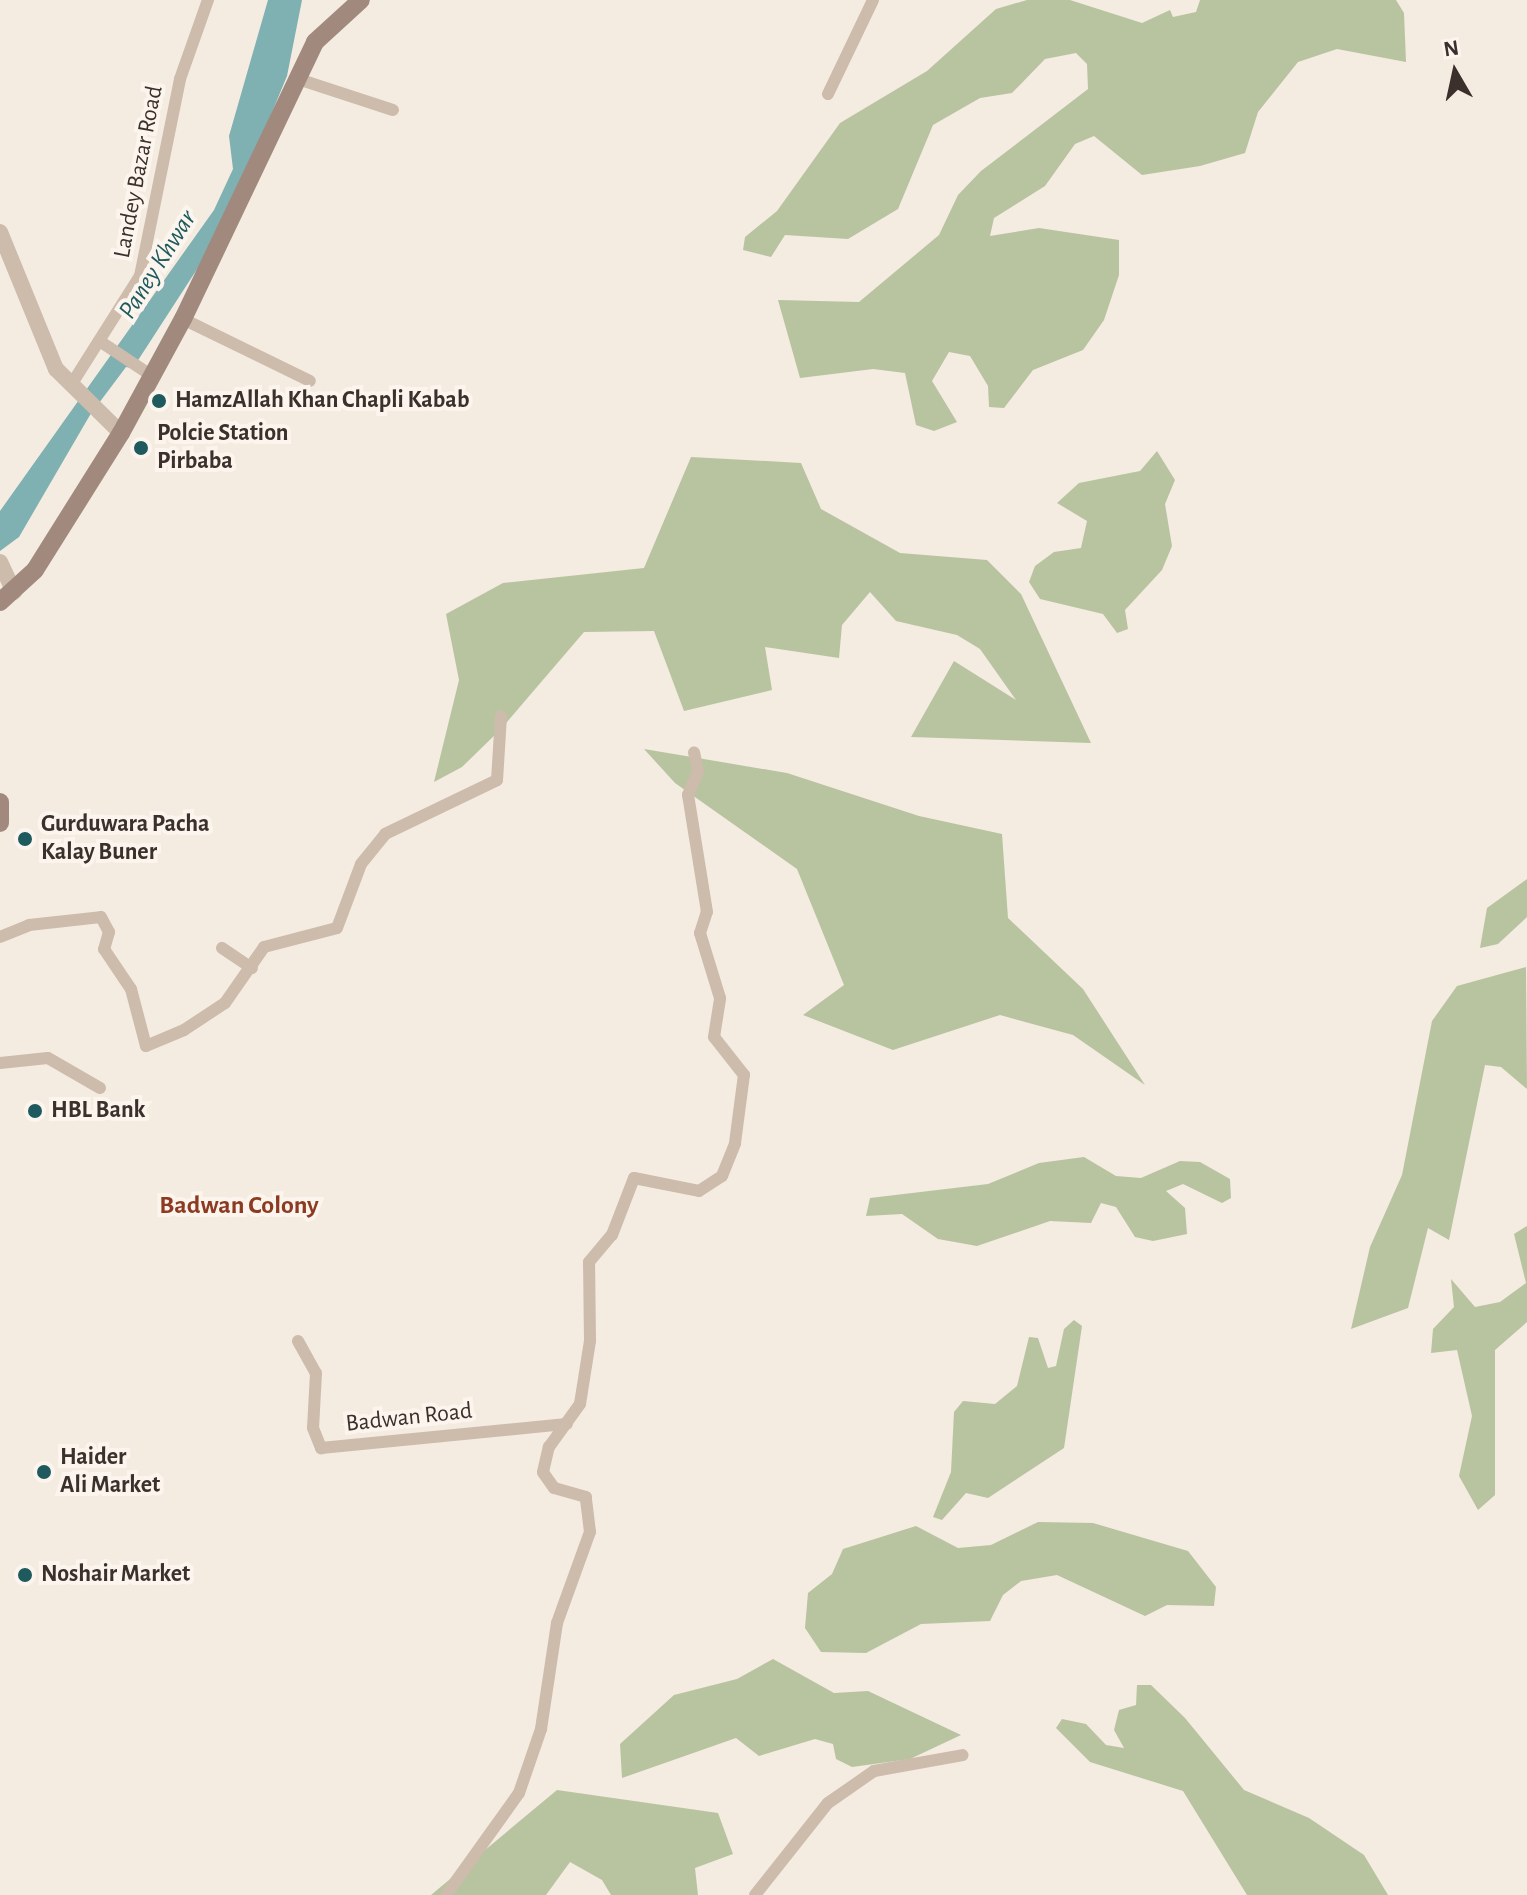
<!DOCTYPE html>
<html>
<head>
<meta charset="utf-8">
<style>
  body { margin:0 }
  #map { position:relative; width:1527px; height:1895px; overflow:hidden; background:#f4ebe1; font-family:"Alegreya Sans",sans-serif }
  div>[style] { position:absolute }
  .green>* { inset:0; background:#b8c4a0 }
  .water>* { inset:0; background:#7fb0b2 }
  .minor>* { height:12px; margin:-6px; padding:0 6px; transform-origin:6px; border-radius:6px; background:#cdbbac }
  .tertiary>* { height:16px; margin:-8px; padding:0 8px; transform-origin:8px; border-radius:8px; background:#cdbbac }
  .secondary>* { height:18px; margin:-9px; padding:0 9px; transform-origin:9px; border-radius:9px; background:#a18a7d }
  .dots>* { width:22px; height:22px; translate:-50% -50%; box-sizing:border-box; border:4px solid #fbf5ee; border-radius:50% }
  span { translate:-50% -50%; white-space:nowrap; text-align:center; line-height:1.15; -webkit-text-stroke:8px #fbf5ee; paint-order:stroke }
  .street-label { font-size:24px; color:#3b302b }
  .poi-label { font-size:24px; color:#3b302b; font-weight:700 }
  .left { translate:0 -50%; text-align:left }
  .water-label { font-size:26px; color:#1f5a5e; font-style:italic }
  .neighbourhood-label { font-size:26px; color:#8c3b22; font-weight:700 }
  .north { position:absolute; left:1415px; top:32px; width:80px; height:80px; -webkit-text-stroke:6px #fbf5ee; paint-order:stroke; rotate:351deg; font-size:22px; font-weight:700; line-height:32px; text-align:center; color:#3b302b }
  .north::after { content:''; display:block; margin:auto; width:28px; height:36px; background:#3b302b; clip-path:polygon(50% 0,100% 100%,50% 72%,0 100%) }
</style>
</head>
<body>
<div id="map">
  <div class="green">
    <div style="clip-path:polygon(1027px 0,1070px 0,1142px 23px,1170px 10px,1173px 17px,1196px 12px,1200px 0,1396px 0,1404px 13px,1406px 62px,1337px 49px,1298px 62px,1258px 112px,1245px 153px,1200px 166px,1142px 175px,1094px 136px,1075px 144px,1045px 186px,994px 218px,990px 236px,1039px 228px,1119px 240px,1119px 275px,1104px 320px,1083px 350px,1033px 370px,1004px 408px,989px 407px,988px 386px,970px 356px,949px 352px,932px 381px,957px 422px,934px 431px,916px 425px,905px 373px,873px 369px,800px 378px,778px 300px,859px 302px,939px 235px,958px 195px,981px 171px,1088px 89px,1087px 64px,1076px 53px,1045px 59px,1012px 93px,980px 98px,933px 125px,898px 209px,848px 239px,785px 235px,771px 257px,743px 250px,745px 237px,777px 211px,840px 123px,927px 71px,996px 9px)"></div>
    <div style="clip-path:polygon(1157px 451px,1175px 480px,1165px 504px,1172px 546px,1162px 570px,1125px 610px,1128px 629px,1117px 633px,1103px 614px,1040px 599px,1029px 582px,1035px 566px,1054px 552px,1081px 548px,1087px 521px,1057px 503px,1079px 483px,1140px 471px)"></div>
    <div style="clip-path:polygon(691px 457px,801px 463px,821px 509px,900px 553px,987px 560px,1021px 594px,1091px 743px,911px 737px,954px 661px,1016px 700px,980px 649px,957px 635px,896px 621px,870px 592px,842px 625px,839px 658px,765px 647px,772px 690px,684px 711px,654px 631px,584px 632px,501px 729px,462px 767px,434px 782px,459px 680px,446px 614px,503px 583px,644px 568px)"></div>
    <div style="clip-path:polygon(644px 749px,787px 773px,919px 816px,1002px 834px,1008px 918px,1083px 989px,1145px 1085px,1073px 1035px,1000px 1015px,893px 1050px,803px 1015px,844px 985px,797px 869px,675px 783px)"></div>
    <div style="clip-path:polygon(1527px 879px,1527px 917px,1498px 944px,1480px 948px,1487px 908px)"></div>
    <div style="clip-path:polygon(1526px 967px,1527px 1089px,1501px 1067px,1485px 1065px,1449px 1240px,1428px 1228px,1408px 1308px,1351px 1329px,1370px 1247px,1402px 1175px,1432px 1021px,1457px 986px)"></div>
    <div style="clip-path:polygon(1084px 1157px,1116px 1176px,1141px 1178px,1180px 1161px,1200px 1162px,1230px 1179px,1231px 1198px,1222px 1203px,1183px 1184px,1166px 1191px,1185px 1208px,1187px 1234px,1153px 1241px,1135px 1237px,1116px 1207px,1101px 1203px,1091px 1223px,1050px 1221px,977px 1246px,938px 1239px,902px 1214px,866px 1216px,870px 1198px,988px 1184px,1039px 1163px)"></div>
    <div style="clip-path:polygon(1527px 1226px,1527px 1322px,1495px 1350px,1495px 1495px,1478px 1510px,1459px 1476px,1472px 1416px,1457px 1350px,1431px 1353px,1433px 1329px,1454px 1307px,1451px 1279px,1475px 1307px,1500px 1302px,1526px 1283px,1514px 1234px)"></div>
    <div style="clip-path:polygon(1074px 1320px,1082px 1326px,1064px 1448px,988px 1498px,966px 1493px,942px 1520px,933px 1517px,951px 1472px,954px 1412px,963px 1401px,995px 1404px,1017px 1386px,1029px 1337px,1038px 1338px,1048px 1368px,1056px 1366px,1064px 1329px)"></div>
    <div style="clip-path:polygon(1038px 1522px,1093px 1523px,1188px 1551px,1216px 1587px,1214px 1606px,1167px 1605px,1145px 1616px,1057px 1575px,1021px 1581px,1003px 1595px,990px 1621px,921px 1624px,866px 1653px,821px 1652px,805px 1628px,808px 1593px,832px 1574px,843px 1549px,916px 1526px,958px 1548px,991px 1545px)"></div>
    <div style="clip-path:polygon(773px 1659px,834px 1693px,868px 1691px,961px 1735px,910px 1759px,852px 1767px,836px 1759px,833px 1744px,815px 1739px,759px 1756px,736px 1738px,622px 1778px,620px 1744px,674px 1695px,737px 1679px)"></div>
    <div style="clip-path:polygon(1137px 1685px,1151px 1685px,1185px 1718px,1244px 1790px,1309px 1818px,1364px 1855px,1388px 1895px,1247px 1895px,1183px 1791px,1090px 1762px,1056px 1728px,1062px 1719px,1086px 1724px,1106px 1745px,1124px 1748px,1114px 1730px,1119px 1710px,1136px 1705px)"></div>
    <div style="clip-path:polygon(557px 1790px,718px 1813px,733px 1854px,695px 1868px,698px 1895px,611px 1895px,602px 1880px,570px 1862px,546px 1895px,431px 1895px)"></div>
  </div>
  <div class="water">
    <div style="clip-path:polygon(268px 0,302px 0,287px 76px,225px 226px,133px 368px,126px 367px,90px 415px,19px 537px,0 551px,0 511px,214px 210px,233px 169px,229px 136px)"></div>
  </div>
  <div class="minor">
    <div style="left:295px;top:78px;width:103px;rotate:18.1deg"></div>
    <div style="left:828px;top:94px;width:104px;rotate:-64.4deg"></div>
    <div style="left:183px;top:319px;width:141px;rotate:26deg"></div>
    <div style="left:101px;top:342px;width:61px;rotate:33.7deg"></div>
    <div style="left:71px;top:385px;width:129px;rotate:-57.7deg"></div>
    <div style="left:140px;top:276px;width:201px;rotate:-78.5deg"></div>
    <div style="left:180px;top:79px;width:84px;rotate:-70.5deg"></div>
    <div style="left:0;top:937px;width:31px;rotate:-22deg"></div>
    <div style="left:29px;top:925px;width:72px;rotate:-6.3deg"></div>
    <div style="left:101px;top:917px;width:17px;rotate:62deg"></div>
    <div style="left:109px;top:932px;width:18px;rotate:106deg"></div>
    <div style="left:104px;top:949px;width:48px;rotate:56deg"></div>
    <div style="left:131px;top:989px;width:59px;rotate:75.3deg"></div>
    <div style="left:146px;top:1046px;width:41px;rotate:-22.8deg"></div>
    <div style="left:184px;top:1030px;width:49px;rotate:-33.4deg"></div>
    <div style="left:225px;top:1003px;width:68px;rotate:-55.1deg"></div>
    <div style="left:264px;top:947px;width:75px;rotate:-14.6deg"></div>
    <div style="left:337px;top:928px;width:68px;rotate:-69.4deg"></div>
    <div style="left:361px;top:864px;width:38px;rotate:-51deg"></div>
    <div style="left:385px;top:834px;width:124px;rotate:-25.7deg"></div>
    <div style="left:497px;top:780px;width:64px;rotate:-86.4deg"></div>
    <div style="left:222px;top:948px;width:36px;rotate:34deg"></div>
    <div style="left:0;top:1063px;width:48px;rotate:-5.9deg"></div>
    <div style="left:48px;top:1058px;width:60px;rotate:30deg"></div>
    <div style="left:298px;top:1341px;width:37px;rotate:61deg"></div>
    <div style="left:316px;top:1373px;width:55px;rotate:93.1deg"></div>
    <div style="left:313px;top:1428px;width:22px;rotate:68deg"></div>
    <div style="left:321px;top:1448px;width:247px;rotate:-5.6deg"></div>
    <div style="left:446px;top:1895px;width:125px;rotate:-54.4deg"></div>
    <div style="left:519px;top:1793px;width:68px;rotate:-71deg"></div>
    <div style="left:541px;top:1729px;width:107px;rotate:-81.4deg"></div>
    <div style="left:557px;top:1623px;width:97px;rotate:-70.1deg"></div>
    <div style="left:590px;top:1532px;width:35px;rotate:-97deg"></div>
    <div style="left:586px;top:1497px;width:33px;rotate:-164deg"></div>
    <div style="left:554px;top:1488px;width:19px;rotate:-125deg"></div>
    <div style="left:543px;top:1472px;width:26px;rotate:-77deg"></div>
    <div style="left:549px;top:1447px;width:53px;rotate:-54.2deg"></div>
    <div style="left:580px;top:1404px;width:64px;rotate:-81deg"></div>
    <div style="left:590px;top:1341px;width:79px;rotate:-90.7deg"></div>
    <div style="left:589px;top:1262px;width:35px;rotate:-50deg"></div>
    <div style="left:612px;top:1235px;width:61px;rotate:-68.9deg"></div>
    <div style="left:634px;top:1178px;width:66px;rotate:11.3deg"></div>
    <div style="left:699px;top:1191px;width:27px;rotate:-33deg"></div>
    <div style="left:722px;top:1176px;width:35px;rotate:-68deg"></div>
    <div style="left:735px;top:1143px;width:69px;rotate:-82.5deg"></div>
    <div style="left:744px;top:1075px;width:48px;rotate:-128.3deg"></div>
    <div style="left:714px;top:1037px;width:39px;rotate:-81deg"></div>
    <div style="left:720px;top:998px;width:68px;rotate:-107.1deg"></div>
    <div style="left:700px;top:933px;width:22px;rotate:-72deg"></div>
    <div style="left:707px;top:912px;width:119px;rotate:-99.2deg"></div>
    <div style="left:688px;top:795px;width:26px;rotate:-67deg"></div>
    <div style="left:698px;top:771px;width:19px;rotate:-102deg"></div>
    <div style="left:755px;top:1895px;width:117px;rotate:-51.6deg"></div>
    <div style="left:828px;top:1803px;width:56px;rotate:-34.8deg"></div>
    <div style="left:874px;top:1771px;width:90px;rotate:-10.2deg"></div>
  </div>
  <div class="tertiary">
    <div style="left:0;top:232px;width:148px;rotate:67.8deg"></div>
    <div style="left:56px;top:369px;width:91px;rotate:44.6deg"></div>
    <div style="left:0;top:562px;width:33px;rotate:65deg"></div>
  </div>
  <div class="secondary">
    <div style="left:0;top:602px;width:47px;rotate:-42.4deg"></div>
    <div style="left:35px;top:570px;width:162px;rotate:-57.9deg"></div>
    <div style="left:121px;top:433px;width:130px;rotate:-61.5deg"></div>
    <div style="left:183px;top:319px;width:307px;rotate:-64.5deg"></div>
    <div style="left:315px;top:42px;width:62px;rotate:-42.4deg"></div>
    <div style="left:0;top:802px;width:21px;rotate:90deg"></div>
  </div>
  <div class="dots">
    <div style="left:159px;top:401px;background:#1f5a5e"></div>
    <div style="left:141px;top:448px;background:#1f5a5e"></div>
    <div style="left:25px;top:839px;background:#1f5a5e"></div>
    <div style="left:35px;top:1111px;background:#1f5a5e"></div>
    <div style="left:44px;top:1472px;background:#1f5a5e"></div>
    <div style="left:25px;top:1575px;background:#1f5a5e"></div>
  </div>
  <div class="street-label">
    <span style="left:139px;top:172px;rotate:-79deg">Landey Bazar Road</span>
    <span style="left:409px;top:1418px;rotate:-6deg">Badwan Road</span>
  </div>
  <div class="poi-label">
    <span class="left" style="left:175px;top:401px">HamzAllah Khan Chapli Kabab</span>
    <span class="left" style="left:157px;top:448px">Polcie Station<br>Pirbaba</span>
    <span class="left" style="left:41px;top:839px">Gurduwara Pacha<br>Kalay Buner</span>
    <span class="left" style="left:51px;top:1111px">HBL Bank</span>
    <span class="left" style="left:60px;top:1472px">Haider<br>Ali Market</span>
    <span class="left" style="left:41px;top:1575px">Noshair Market</span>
  </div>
  <div class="water-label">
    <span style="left:158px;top:265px;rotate:-58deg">Paney Khwar</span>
  </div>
  <div class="neighbourhood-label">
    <span style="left:239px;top:1206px">Badwan Colony</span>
  </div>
  <div class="north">N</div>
</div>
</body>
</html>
